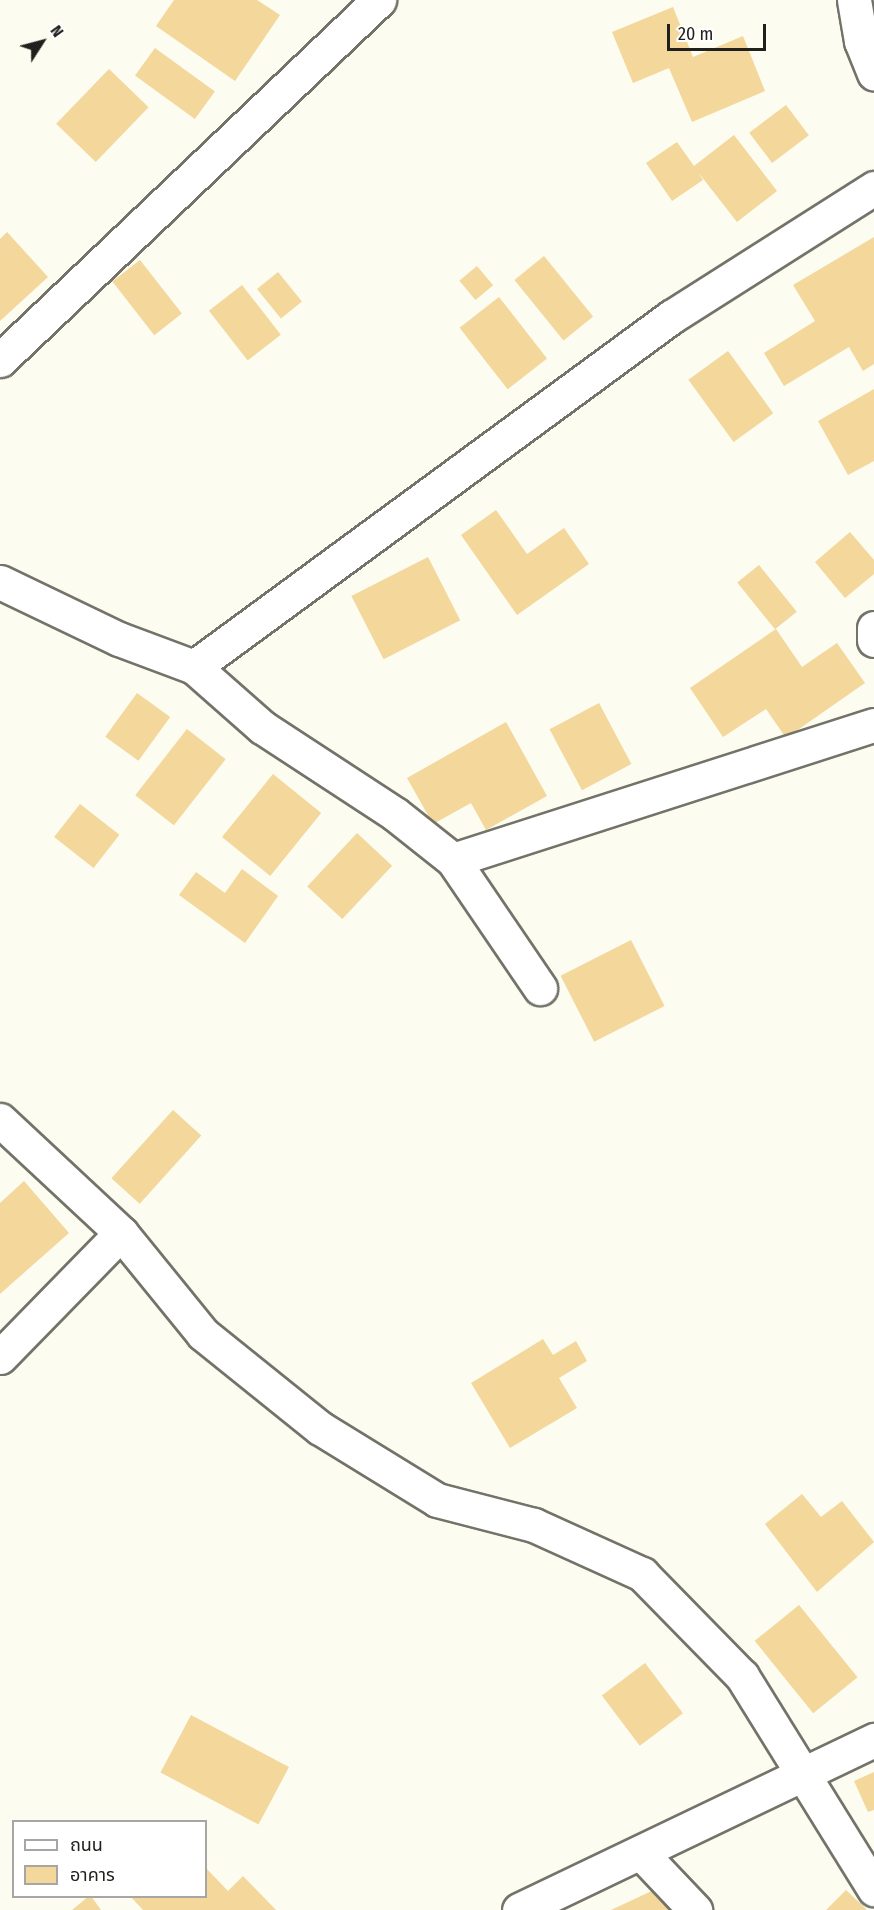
<!DOCTYPE html>
<html>
<head>
<meta charset="utf-8">
<style>
  body { margin:0 }
  #map { position:relative; width:874px; height:1910px; overflow:hidden; background:#fcfcf1; font-family:"Fira Sans Condensed","Noto Sans Thai",sans-serif }
  div>[style] { position:absolute }
  .building>* { inset:0; background:#f3d79b; transform-origin:0 0 }
  .roads { filter:drop-shadow(2px 0 #737369) drop-shadow(-2px 0 #737369) drop-shadow(0 2px #737369) drop-shadow(0 -2px #737369) }
  .minor>* { height:33px; margin:-16.5px; padding:0 16.5px; transform-origin:16.5px; border-radius:16.5px; background:#fff }
  span { translate:-50% -50%; white-space:nowrap; text-align:center; line-height:1.15; -webkit-text-stroke:4.5px #fff; paint-order:stroke }
  .legend { position:absolute; left:12px; top:1820px; width:195px; height:78px; box-sizing:border-box; background:#fff; border:2px solid #a6a6a4; margin:0; padding:8px 10px; list-style:none; font-size:18px; color:#20201c }
  .legend li { display:flex; align-items:center; gap:12px; height:30px }
  .legend b { width:30px; border:2px solid #a6a6a4 }
  .north { position:absolute; left:12px; top:12px; width:60px; height:60px; -webkit-text-stroke:4px #fff; paint-order:stroke; rotate:54deg; font-size:16px; font-weight:700; line-height:24px; text-align:center; color:#20201c }
  .north::after { content:''; display:block; margin:auto; width:21px; height:27px; background:#20201c; clip-path:polygon(50% 0,100% 100%,50% 72%,0 100%) }
  .scale { position:absolute; left:667px; top:24px; width:99px; height:27px; box-sizing:border-box; border:3px solid #20201c; border-top:0; padding-left:8px; font-size:18px; line-height:21px; white-space:nowrap; color:#20201c; -webkit-text-stroke:4px #fff; paint-order:stroke }
</style>
</head>
<body>
<div id="map">
  <div class="building">
    <div style="clip-path:polygon(174px 0,257px 0,280px 15px,235px 81px,156px 26px)"></div>
    <div style="clip-path:polygon(673px 7px,693px 57px,743px 36px,765px 91px,692px 122px,669px 68px,633px 83px,612px 32px)"></div>
    <div style="left:155px;top:48px;width:74px;height:34px;rotate:36deg"></div>
    <div style="left:109px;top:69px;width:55px;height:76px;rotate:44deg"></div>
    <div style="left:786px;top:105px;width:38px;height:46px;rotate:53deg"></div>
    <div style="clip-path:polygon(734px 135px,777px 191px,737px 222px,698px 172px,703px 180px,672px 201px,646px 163px,677px 142px,694px 166px)"></div>
    <div style="clip-path:polygon(7px 232px,48px 277px,0 321px,0 239px)"></div>
    <div style="clip-path:polygon(874px 237px,874px 364px,863px 371px,849px 347px,784px 386px,764px 353px,815px 321px,793px 285px)"></div>
    <div style="left:544px;top:256px;width:78px;height:38px;rotate:51deg"></div>
    <div style="left:140px;top:260px;width:68px;height:35px;rotate:52deg"></div>
    <div style="left:477px;top:266px;width:25px;height:23px;rotate:50deg"></div>
    <div style="left:278px;top:272px;width:38px;height:27px;rotate:51deg"></div>
    <div style="left:242px;top:285px;width:63px;height:42px;rotate:52deg"></div>
    <div style="left:499px;top:297px;width:78px;height:50px;rotate:52deg"></div>
    <div style="left:728px;top:351px;width:77px;height:49px;rotate:54deg"></div>
    <div style="clip-path:polygon(874px 389px,874px 461px,848px 475px,818px 421px)"></div>
    <div style="clip-path:polygon(496px 510px,527px 554px,564px 528px,589px 564px,517px 615px,461px 535px)"></div>
    <div style="clip-path:polygon(850px 532px,874px 560px,874px 574px,845px 598px,815px 562px)"></div>
    <div style="left:428px;top:557px;width:71px;height:86px;rotate:63deg"></div>
    <div style="left:759px;top:565px;width:60px;height:28px;rotate:51deg"></div>
    <div style="clip-path:polygon(776px 629px,802px 667px,837px 643px,865px 683px,786px 738px,766px 709px,723px 737px,690px 688px)"></div>
    <div style="left:137px;top:693px;width:41px;height:54px;rotate:36deg"></div>
    <div style="left:599px;top:703px;width:69px;height:56px;rotate:62deg"></div>
    <div style="clip-path:polygon(506px 722px,547px 796px,486px 830px,471px 803px,433px 824px,407px 778px)"></div>
    <div style="left:187px;top:729px;width:49px;height:84px;rotate:38deg"></div>
    <div style="left:273px;top:774px;width:62px;height:81px;rotate:39deg"></div>
    <div style="left:80px;top:804px;width:50px;height:42px;rotate:38deg"></div>
    <div style="left:357px;top:833px;width:48px;height:73px;rotate:43deg"></div>
    <div style="clip-path:polygon(242px 869px,278px 896px,245px 943px,179px 895px,196px 872px,225px 893px)"></div>
    <div style="left:631px;top:940px;width:74px;height:79px;rotate:63deg"></div>
    <div style="left:173px;top:1110px;width:38px;height:92px;rotate:42deg"></div>
    <div style="clip-path:polygon(24px 1181px,69px 1233px,0 1294px,0 1203px)"></div>
    <div style="clip-path:polygon(543px 1339px,553px 1355px,576px 1341px,587px 1361px,559px 1378px,577px 1408px,510px 1448px,471px 1383px)"></div>
    <div style="clip-path:polygon(802px 1494px,821px 1517px,842px 1501px,874px 1542px,817px 1592px,765px 1524px)"></div>
    <div style="left:799px;top:1605px;width:93px;height:57px;rotate:51deg"></div>
    <div style="left:645px;top:1663px;width:63px;height:54px;rotate:53deg"></div>
    <div style="left:191px;top:1715px;width:111px;height:65px;rotate:28deg"></div>
    <div style="clip-path:polygon(874px 1772px,874px 1810px,868px 1812px,854px 1781px)"></div>
    <div style="clip-path:polygon(206px 1868px,228px 1891px,243px 1876px,276px 1910px,143px 1910px,130px 1896px,206px 1896px)"></div>
    <div style="clip-path:polygon(658px 1888px,668px 1910px,611px 1910px)"></div>
    <div style="clip-path:polygon(846px 1890px,867px 1910px,826px 1910px)"></div>
    <div style="clip-path:polygon(91px 1896px,101px 1910px,72px 1910px,89px 1896px)"></div>
  </div>
  <div class="roads">
    <div class="minor">
      <div style="left:854px;top:0;width:42px;rotate:80.3deg"></div>
      <div style="left:861px;top:41px;width:35px;rotate:68deg"></div>
      <div style="left:0;top:360px;width:523px;rotate:-43.53deg"></div>
      <div style="left:0;top:582px;width:132px;rotate:25.6deg"></div>
      <div style="left:119px;top:639px;width:80px;rotate:20.5deg"></div>
      <div style="left:194px;top:667px;width:592px;rotate:-36.27deg"></div>
      <div style="left:671px;top:317px;width:241px;rotate:-32.4deg"></div>
      <div style="left:874px;top:628px;width:12px;rotate:90deg"></div>
      <div style="left:194px;top:667px;width:91px;rotate:41.4deg"></div>
      <div style="left:262px;top:727px;width:159px;rotate:33.2deg"></div>
      <div style="left:395px;top:814px;width:74px;rotate:38.4deg"></div>
      <div style="left:453px;top:860px;width:442px;rotate:-17.8deg"></div>
      <div style="left:453px;top:860px;width:155px;rotate:55.8deg"></div>
      <div style="left:0;top:1120px;width:166px;rotate:43deg"></div>
      <div style="left:121px;top:1233px;width:130px;rotate:50.9deg"></div>
      <div style="left:203px;top:1334px;width:150px;rotate:38.8deg"></div>
      <div style="left:320px;top:1428px;width:137px;rotate:31.6deg"></div>
      <div style="left:437px;top:1500px;width:100px;rotate:14.5deg"></div>
      <div style="left:534px;top:1525px;width:119px;rotate:24.4deg"></div>
      <div style="left:642px;top:1574px;width:143px;rotate:45.6deg"></div>
      <div style="left:742px;top:1676px;width:251px;rotate:58.2deg"></div>
      <div style="left:0;top:1357px;width:173px;rotate:-45.7deg"></div>
      <div style="left:641px;top:1853px;width:79px;rotate:46.5deg"></div>
      <div style="left:519px;top:1910px;width:394px;rotate:-25.6deg"></div>
    </div>
  </div>
  <ul class="legend">
  <li><b style="height:8px;background:#fff"></b>ถนน</li>
  <li><b style="height:16px;background:#f3d79b"></b>อาคาร</li>
  </ul>
  <div class="north">N</div>
  <div class="scale">20 m</div>
</div>
</body>
</html>
